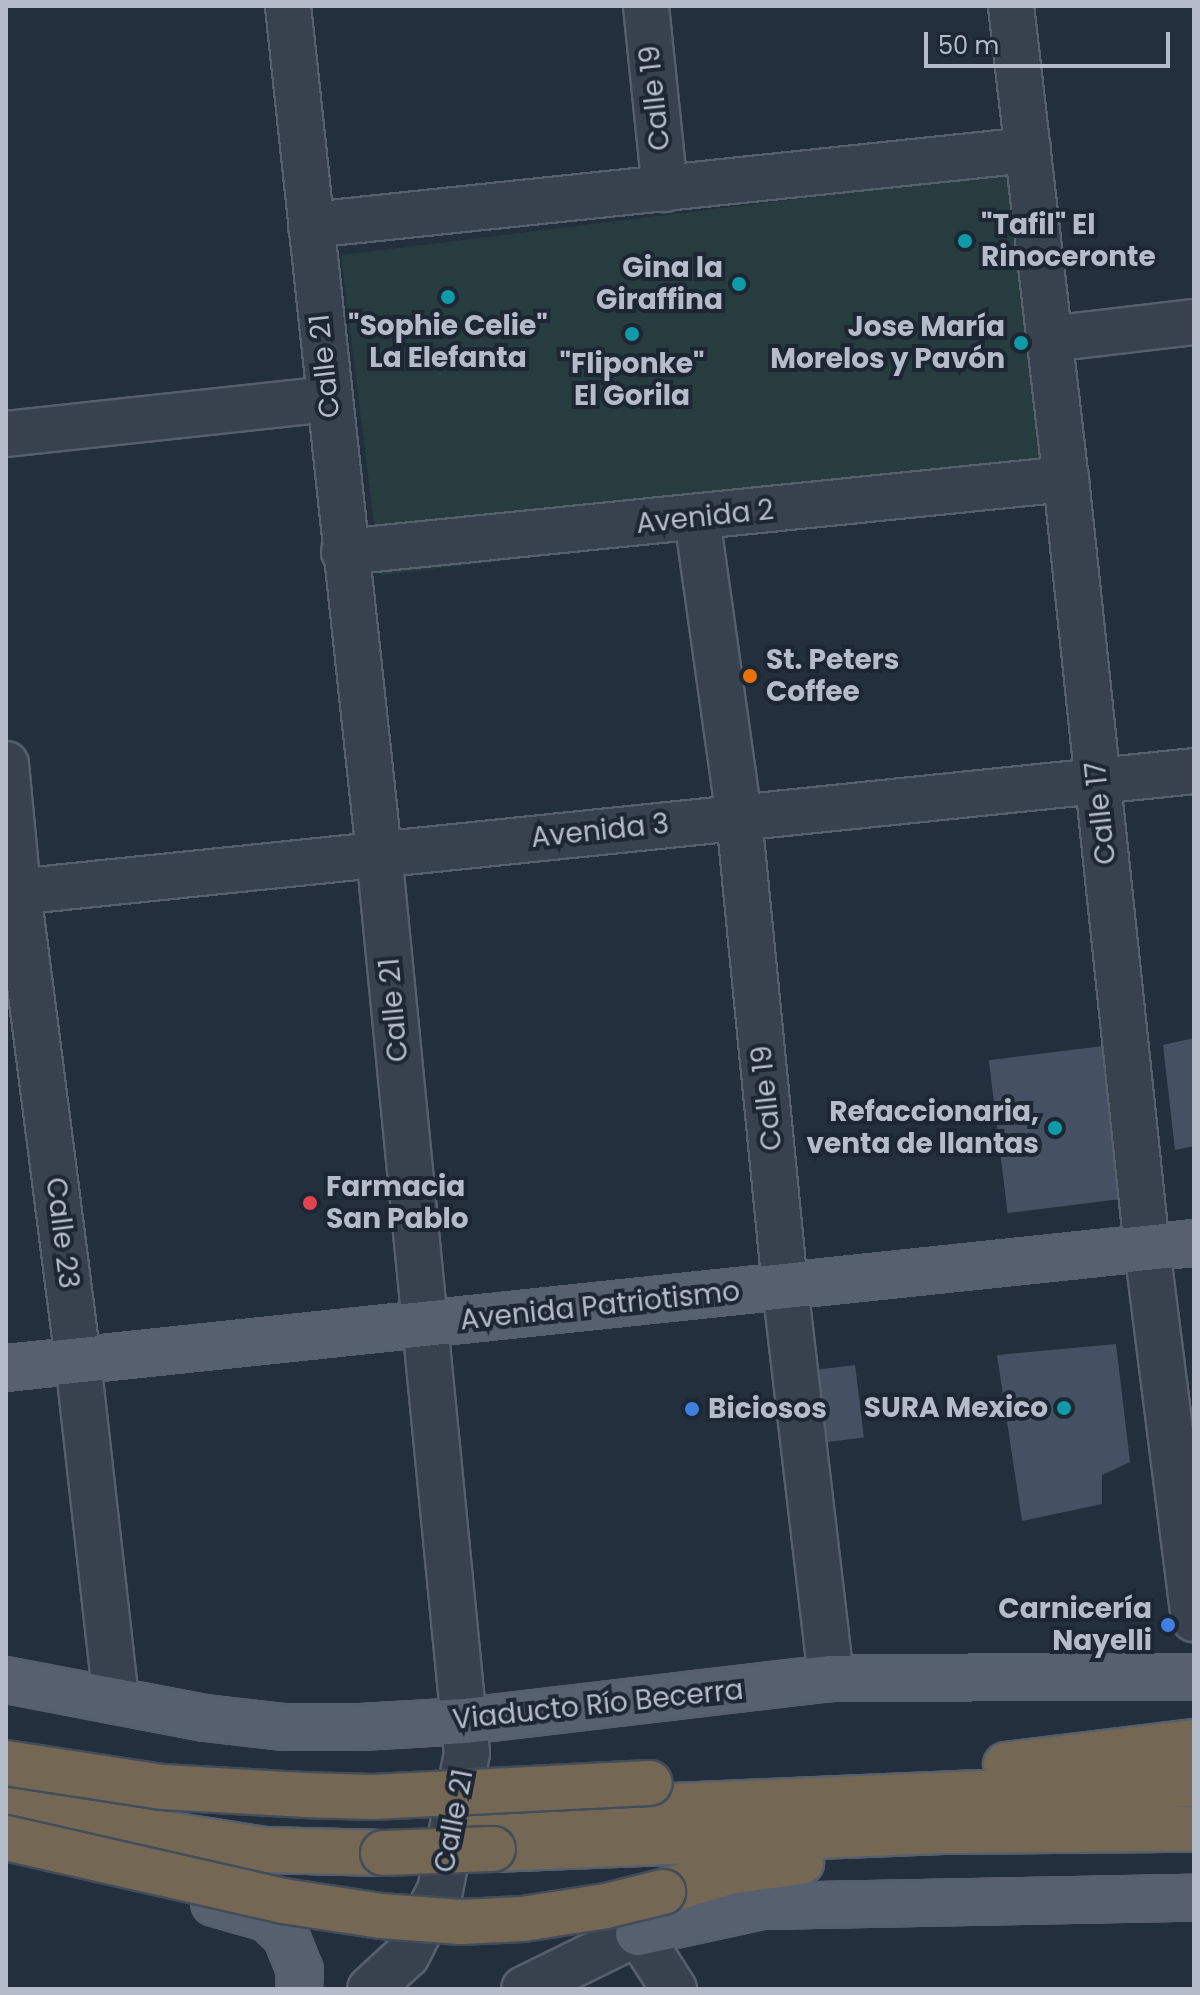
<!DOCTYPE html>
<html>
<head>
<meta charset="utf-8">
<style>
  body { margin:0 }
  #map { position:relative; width:1200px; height:1995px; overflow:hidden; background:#242f3e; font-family:Poppins,sans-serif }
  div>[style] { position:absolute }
  .green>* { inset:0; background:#263c3f; transform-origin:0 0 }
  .building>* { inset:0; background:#455162; transform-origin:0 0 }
  .roads { filter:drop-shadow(2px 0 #565f6c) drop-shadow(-2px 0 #565f6c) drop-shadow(0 2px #565f6c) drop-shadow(0 -2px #565f6c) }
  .minor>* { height:44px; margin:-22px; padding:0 22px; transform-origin:22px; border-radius:22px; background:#38414e }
  .major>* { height:44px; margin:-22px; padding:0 22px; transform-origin:22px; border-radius:22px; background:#56606e }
  .highway>* { height:44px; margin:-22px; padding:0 22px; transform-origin:22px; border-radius:22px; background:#746855 }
  .bridges { filter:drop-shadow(2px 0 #434c59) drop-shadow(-2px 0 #434c59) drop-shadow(0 2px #434c59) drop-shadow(0 -2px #434c59) }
  .highway-bridge>* { height:44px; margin:-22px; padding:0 22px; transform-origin:22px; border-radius:22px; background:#746855 }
  .dots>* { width:22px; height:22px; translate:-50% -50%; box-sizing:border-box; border:4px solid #1d2633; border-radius:50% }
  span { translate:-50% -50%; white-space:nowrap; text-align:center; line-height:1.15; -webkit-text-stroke:8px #1d2633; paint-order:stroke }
  .street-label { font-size:28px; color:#b4bcc9 }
  .poi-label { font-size:28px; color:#b4bcc9; font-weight:700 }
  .left { translate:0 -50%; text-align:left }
  .right { translate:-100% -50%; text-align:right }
  .frame { position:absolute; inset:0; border:8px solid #b4bcc9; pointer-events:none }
  .scale { position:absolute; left:924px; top:32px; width:246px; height:36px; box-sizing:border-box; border:4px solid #b4bcc9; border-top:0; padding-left:10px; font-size:24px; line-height:28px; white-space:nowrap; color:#b4bcc9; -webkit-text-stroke:6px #1d2633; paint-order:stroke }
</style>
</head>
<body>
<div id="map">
  <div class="green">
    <div style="left:1009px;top:173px;width:323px;height:673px;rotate:83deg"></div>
  </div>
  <div class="building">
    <div style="clip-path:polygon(1194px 1038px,1194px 1146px,1175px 1150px,1163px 1045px)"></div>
    <div style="left:1104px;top:1046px;width:154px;height:116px;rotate:83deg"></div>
    <div style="clip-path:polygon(1116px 1344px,1130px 1462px,1102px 1475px,1102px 1504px,1022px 1521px,997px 1355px)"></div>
    <div style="left:855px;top:1365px;width:73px;height:51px;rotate:83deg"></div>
  </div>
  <div class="roads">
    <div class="minor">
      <div style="left:288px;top:6px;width:852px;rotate:83.87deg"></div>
      <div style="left:379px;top:853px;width:904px;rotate:84.42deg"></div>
      <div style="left:467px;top:1753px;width:140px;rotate:101.1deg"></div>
      <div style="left:440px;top:1890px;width:73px;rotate:116.9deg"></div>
      <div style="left:407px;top:1955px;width:50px;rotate:137.4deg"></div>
      <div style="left:646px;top:6px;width:184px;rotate:84.1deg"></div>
      <div style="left:1011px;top:6px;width:476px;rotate:83.4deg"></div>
      <div style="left:1066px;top:479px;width:773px;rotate:83.99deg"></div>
      <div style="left:1147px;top:1248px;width:374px;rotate:82.8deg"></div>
      <div style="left:311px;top:225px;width:721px;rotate:-5.97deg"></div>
      <div style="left:1049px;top:339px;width:146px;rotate:-6.7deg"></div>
      <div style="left:6px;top:434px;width:325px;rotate:-6.2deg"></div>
      <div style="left:697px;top:518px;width:302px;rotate:82deg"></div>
      <div style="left:739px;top:817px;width:471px;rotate:84.4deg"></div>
      <div style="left:785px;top:1286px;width:395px;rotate:83.3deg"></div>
      <div style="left:344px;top:552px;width:726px;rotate:-5.77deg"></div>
      <div style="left:6px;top:764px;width:129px;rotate:84.6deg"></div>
      <div style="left:18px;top:892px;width:473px;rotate:82.7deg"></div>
      <div style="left:78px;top:1361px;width:342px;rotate:83.6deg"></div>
      <div style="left:6px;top:893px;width:1194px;rotate:-5.86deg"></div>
      <div style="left:524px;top:1989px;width:127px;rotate:-26.2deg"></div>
      <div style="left:638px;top:1933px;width:67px;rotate:57.3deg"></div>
    </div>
    <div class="major">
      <div style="left:6px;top:1368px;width:1195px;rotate:-6.01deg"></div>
      <div style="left:6px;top:1680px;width:203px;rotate:10.8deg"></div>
      <div style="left:205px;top:1718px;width:80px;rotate:6.5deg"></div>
      <div style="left:284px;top:1727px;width:77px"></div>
      <div style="left:361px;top:1727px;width:104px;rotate:-3.3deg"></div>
      <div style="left:465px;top:1721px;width:369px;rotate:-6.7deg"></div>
      <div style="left:831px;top:1678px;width:363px;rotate:-0.2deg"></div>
      <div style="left:214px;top:1903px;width:55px;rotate:15.8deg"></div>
      <div style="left:267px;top:1918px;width:26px;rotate:43deg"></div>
      <div style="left:286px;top:1936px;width:37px;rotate:68deg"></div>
      <div style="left:300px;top:1970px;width:19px;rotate:93deg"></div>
      <div style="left:638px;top:1933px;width:127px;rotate:-12.3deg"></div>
      <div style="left:762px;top:1906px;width:432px;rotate:-1.1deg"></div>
    </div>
    <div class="highway">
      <div style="left:1006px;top:1765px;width:189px;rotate:-7deg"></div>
      <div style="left:6px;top:1809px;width:262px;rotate:9deg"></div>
      <div style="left:265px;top:1850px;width:118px;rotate:1.5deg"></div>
      <div style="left:485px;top:1814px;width:710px;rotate:-2.42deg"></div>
      <div style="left:493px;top:1849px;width:456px;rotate:-2.3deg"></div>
      <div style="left:949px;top:1831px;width:245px;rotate:-0.5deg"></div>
      <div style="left:663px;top:1892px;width:68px;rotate:-17.1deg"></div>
      <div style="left:728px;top:1872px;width:74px;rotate:-7.8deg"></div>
    </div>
  </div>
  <div class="bridges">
    <div class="highway-bridge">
      <div style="left:6px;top:1763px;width:158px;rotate:8.7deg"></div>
      <div style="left:162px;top:1787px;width:141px;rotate:3.2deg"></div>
      <div style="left:303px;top:1795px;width:70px;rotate:1.6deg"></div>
      <div style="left:373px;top:1797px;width:277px;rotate:-2.9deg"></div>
      <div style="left:6px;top:1838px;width:284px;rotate:12.8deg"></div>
      <div style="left:283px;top:1901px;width:99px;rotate:8.7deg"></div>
      <div style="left:381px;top:1916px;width:80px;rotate:4.3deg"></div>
      <div style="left:461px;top:1922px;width:62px;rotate:-2.8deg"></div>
      <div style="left:523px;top:1919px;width:84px;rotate:-8.9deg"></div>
      <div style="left:606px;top:1906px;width:59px;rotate:-13.8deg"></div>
      <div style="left:383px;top:1853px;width:110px;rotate:-2.1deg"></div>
    </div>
  </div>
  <div class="dots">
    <div style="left:965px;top:241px;background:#0f9aa8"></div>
    <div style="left:739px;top:284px;background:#0f9aa8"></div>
    <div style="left:448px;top:297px;background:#0f9aa8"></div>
    <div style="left:632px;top:334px;background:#0f9aa8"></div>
    <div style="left:1021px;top:343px;background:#0f9aa8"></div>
    <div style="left:750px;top:676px;background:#e8710a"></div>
    <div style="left:1055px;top:1128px;background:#0f9aa8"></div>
    <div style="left:310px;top:1203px;background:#e0444e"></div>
    <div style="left:1064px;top:1408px;background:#0f9aa8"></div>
    <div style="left:692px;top:1409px;background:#3f7fe0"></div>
    <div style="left:1168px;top:1625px;background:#3f7fe0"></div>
  </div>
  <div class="street-label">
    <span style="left:655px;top:98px;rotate:-96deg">Calle 19</span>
    <span style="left:325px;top:366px;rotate:-96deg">Calle 21</span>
    <span style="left:705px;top:517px;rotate:-6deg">Avenida 2</span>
    <span style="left:1101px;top:813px;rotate:-96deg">Calle 17</span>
    <span style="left:600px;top:831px;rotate:-6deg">Avenida 3</span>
    <span style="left:394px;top:1010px;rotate:-95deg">Calle 21</span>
    <span style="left:767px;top:1098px;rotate:-96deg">Calle 19</span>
    <span style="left:62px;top:1233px;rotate:83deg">Calle 23</span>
    <span style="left:600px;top:1306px;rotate:-6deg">Avenida Patriotismo</span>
    <span style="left:598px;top:1705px;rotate:-6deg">Viaducto Río Becerra</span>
    <span style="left:454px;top:1821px;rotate:-79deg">Calle 21</span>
  </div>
  <div class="poi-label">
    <span class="left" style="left:981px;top:241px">"Tafil" El<br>Rinoceronte</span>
    <span class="right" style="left:723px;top:284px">Gina la<br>Giraffina</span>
    <span style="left:448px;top:342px">"Sophie Celie"<br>La Elefanta</span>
    <span class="right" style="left:1005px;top:343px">Jose María<br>Morelos y Pavón</span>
    <span style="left:632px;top:380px">"Fliponke"<br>El Gorila</span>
    <span class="left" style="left:766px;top:676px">St. Peters<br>Coffee</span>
    <span class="right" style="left:1039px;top:1128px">Refaccionaria,<br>venta de llantas</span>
    <span class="left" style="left:326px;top:1203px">Farmacia<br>San Pablo</span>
    <span class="right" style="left:1048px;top:1408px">SURA Mexico</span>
    <span class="left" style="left:708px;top:1409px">Biciosos</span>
    <span class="right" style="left:1152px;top:1625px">Carnicería<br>Nayelli</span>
  </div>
  <div class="frame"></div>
  <div class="scale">50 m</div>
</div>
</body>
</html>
